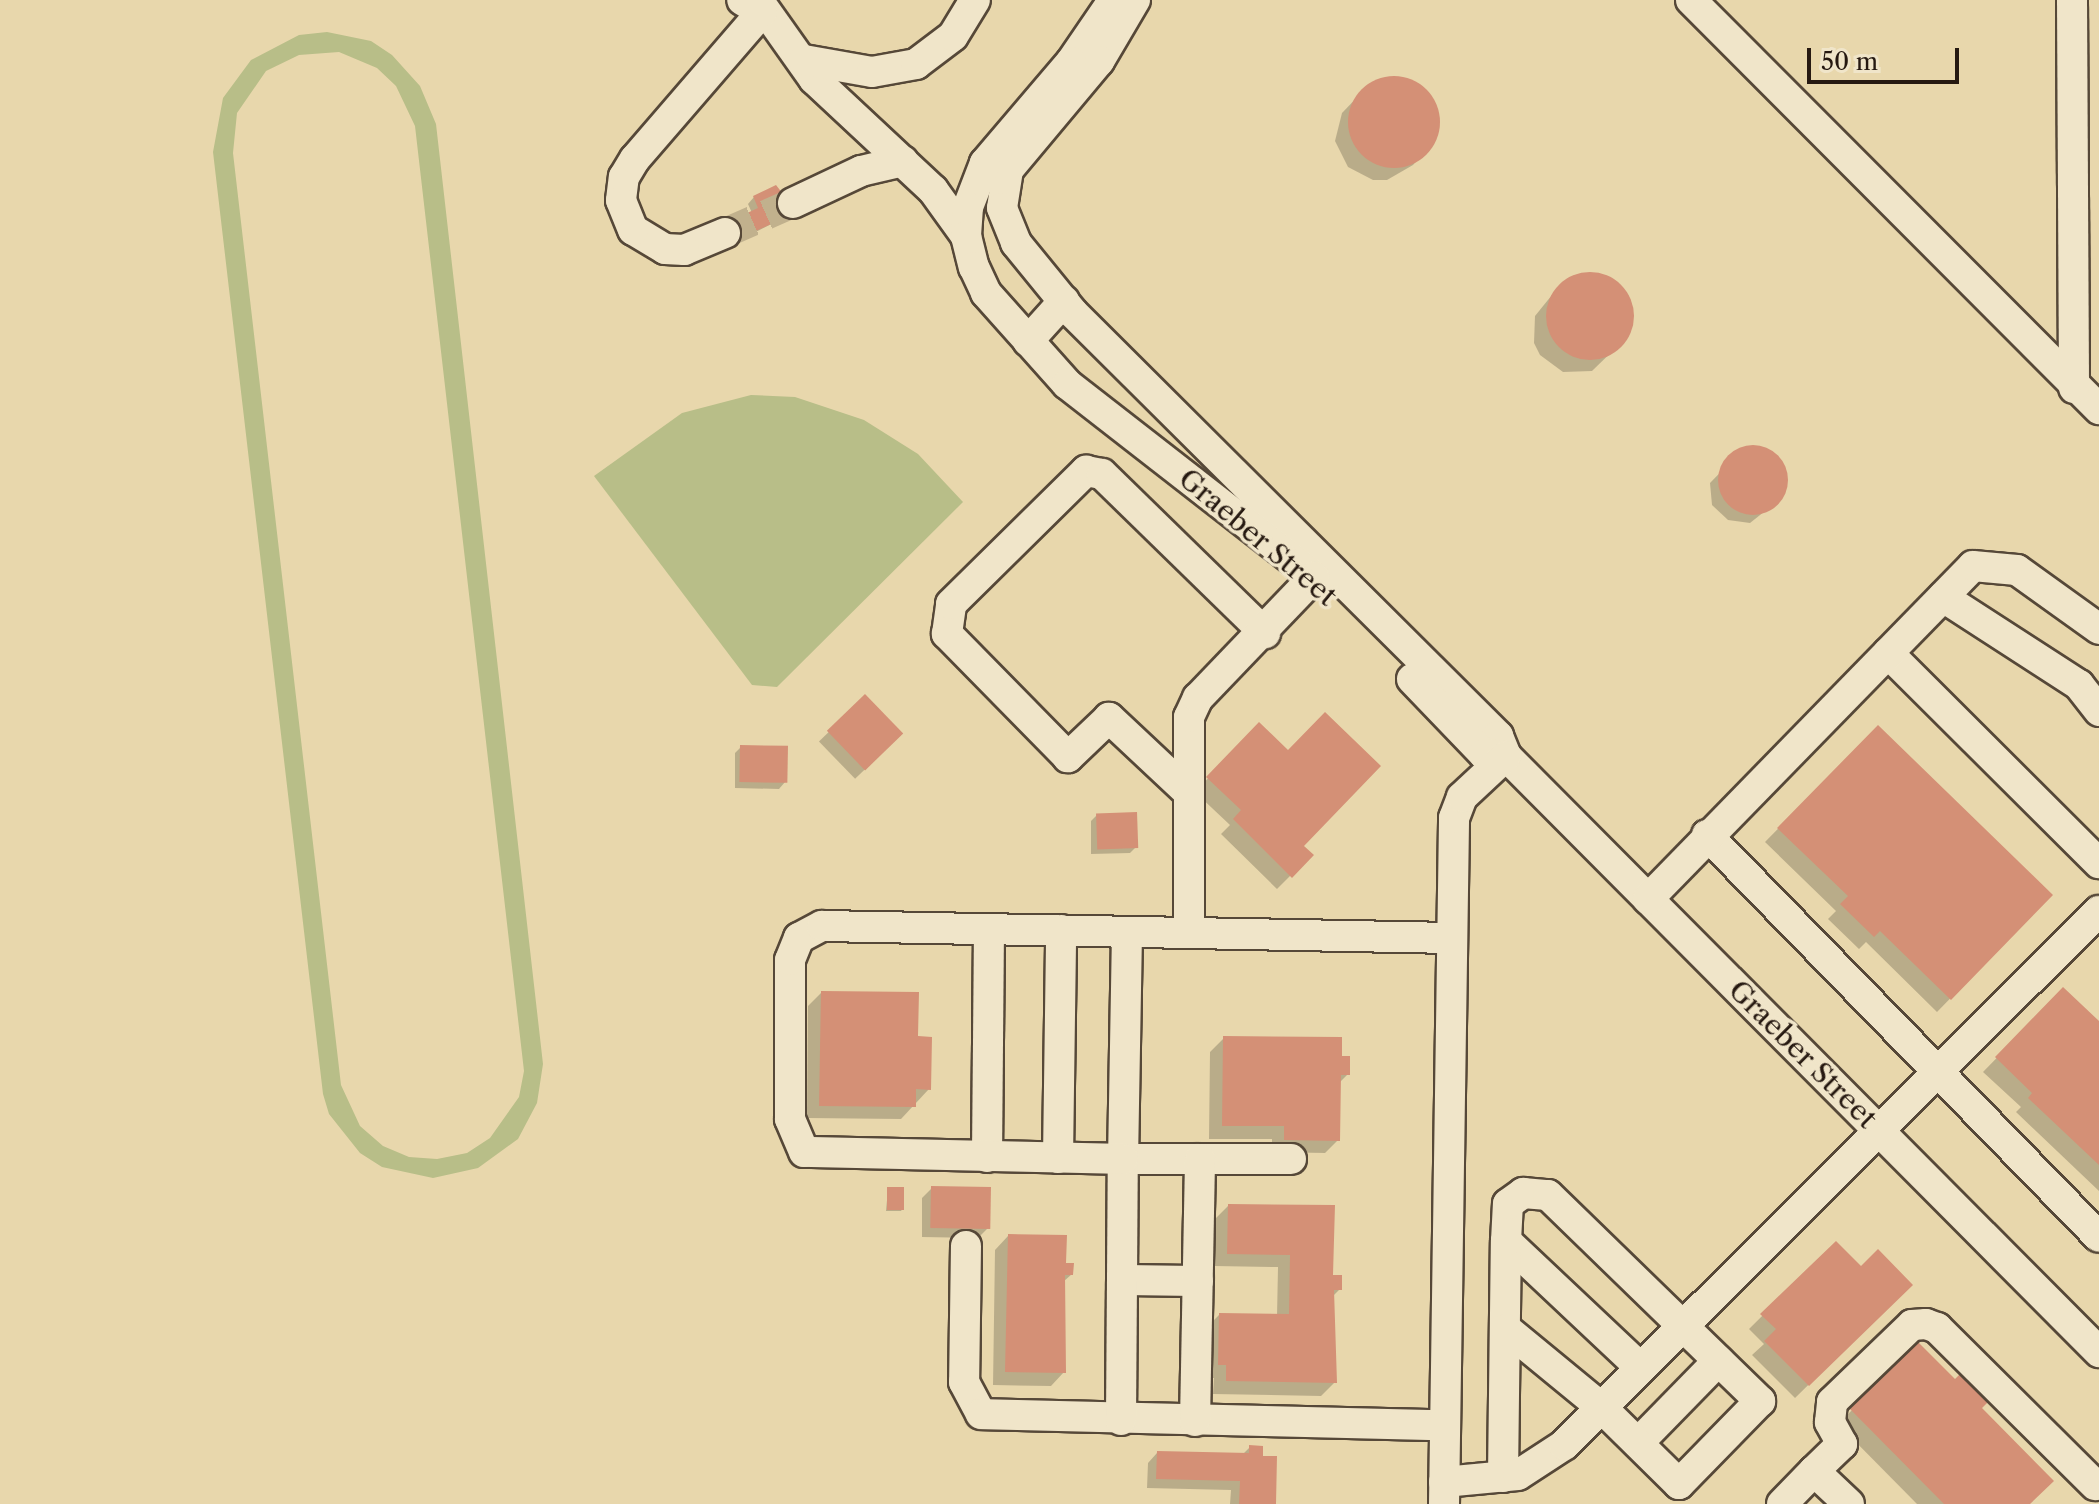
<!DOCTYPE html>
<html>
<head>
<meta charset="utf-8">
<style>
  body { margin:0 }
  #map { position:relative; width:2099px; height:1504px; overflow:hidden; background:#e8d7ac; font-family:"Libre Caslon Text",serif }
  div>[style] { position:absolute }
  .green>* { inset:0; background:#b8be88 }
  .shadow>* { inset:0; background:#0003; transform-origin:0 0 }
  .building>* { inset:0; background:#d49076; transform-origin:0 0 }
  .round { border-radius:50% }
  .minor-tunnel>* { height:30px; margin-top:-15px; transform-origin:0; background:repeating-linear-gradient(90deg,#c1b18d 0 30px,transparent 0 45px) }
  .roads { filter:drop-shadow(2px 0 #564838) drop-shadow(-2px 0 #564838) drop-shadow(0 2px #564838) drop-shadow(0 -2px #564838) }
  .minor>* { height:30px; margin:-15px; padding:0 15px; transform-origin:15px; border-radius:15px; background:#f0e5c9 }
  span { translate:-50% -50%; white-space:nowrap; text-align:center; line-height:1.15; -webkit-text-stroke:7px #f0e5c9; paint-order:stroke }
  .street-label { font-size:28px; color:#261911 }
  .scale { position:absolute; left:1807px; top:48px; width:152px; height:36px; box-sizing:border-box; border:4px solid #261911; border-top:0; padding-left:10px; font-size:24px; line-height:28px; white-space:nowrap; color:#261911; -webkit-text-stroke:6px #f0e5c9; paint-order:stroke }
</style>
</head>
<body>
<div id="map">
  <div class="green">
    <div style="clip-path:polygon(evenodd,327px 32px,371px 41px,392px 55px,420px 86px,436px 124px,543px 1064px,537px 1103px,518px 1139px,478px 1168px,433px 1178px,382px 1167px,360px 1153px,329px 1114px,323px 1094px,213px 152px,223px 98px,251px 60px,299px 35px,327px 32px,339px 52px,377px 68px,396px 86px,415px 126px,524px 1071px,519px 1097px,490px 1138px,467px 1153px,437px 1159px,409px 1157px,383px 1146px,360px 1126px,341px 1085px,233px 153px,237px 113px,266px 71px,299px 55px,339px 52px)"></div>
    <div style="clip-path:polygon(751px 395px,795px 397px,864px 420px,918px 454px,963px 502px,777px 687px,752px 685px,594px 476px,682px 413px)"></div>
  </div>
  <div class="shadow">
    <div style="clip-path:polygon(1389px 79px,1424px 91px,1437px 113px,1435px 139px,1413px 165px,1387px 180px,1373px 180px,1348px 167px,1335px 141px,1342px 113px,1365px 89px)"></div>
    <div style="clip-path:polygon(754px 197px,795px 212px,732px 244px,752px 213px,748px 204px)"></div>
    <div style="clip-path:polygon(1580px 275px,1607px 277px,1618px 284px,1632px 309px,1627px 337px,1592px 371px,1563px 372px,1540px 355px,1534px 343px,1535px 316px,1556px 290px)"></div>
    <div style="clip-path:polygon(1743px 449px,1763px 449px,1784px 470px,1779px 500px,1750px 523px,1728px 520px,1712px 505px,1710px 483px)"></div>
    <div style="left:865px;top:697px;width:52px;height:64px;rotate:46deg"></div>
    <div style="clip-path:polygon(1259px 725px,1301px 846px,1311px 855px,1277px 889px,1221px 834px,1230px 825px,1195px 792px)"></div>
    <div style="clip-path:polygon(1878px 728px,2051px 895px,1937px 1012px,1866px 942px,1859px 949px,1828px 919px,1836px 911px,1765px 842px)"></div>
    <div style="clip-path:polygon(741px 747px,785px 782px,779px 789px,735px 788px,735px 753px)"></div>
    <div style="clip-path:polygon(1097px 815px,1136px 847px,1130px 853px,1091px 854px,1091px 821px)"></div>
    <div style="clip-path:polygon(2063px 990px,2099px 1024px,2099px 1191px,2016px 1112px,2021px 1107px,1983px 1072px)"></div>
    <div style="clip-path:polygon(821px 993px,916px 1038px,929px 1089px,901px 1119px,807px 1118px,808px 1006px)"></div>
    <div style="clip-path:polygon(1224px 1038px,1340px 1058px,1348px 1074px,1339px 1083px,1338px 1140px,1325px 1153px,1272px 1152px,1272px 1139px,1209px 1139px,1210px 1052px)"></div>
    <div style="clip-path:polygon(932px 1188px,988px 1228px,978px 1238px,922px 1237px,922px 1198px)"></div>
    <div style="clip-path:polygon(888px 1189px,903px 1208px,901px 1211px,886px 1211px)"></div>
    <div style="clip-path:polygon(1228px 1206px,1331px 1276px,1340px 1289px,1332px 1297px,1335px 1382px,1321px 1396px,1213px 1394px,1214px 1378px,1205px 1378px,1206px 1328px,1219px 1315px,1277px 1316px,1278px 1267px,1214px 1266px,1215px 1219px)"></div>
    <div style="clip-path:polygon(1008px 1236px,1072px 1274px,1063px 1282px,1064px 1372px,1051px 1386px,993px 1385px,995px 1250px)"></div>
    <div style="clip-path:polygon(1836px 1243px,1861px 1269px,1910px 1285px,1795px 1398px,1752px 1355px,1764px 1344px,1749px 1329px)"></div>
    <div style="clip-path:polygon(1918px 1345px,1979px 1408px,2027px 1504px,1917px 1504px,1838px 1424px)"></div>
    <div style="clip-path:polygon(1250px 1447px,1274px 1504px,1230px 1504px,1231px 1490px,1147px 1488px,1148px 1463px,1157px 1453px,1243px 1454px)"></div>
  </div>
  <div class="building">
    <div class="round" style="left:1348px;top:76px;width:92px;height:92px"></div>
    <div style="clip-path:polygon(776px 185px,797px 212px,730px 243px,721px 225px,758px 208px,753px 196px)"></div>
    <div class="round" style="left:1546px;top:272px;width:88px;height:88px"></div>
    <div class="round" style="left:1718px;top:445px;width:70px;height:70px"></div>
    <div style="left:865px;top:694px;width:55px;height:53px;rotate:46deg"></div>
    <div style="clip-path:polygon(1325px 712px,1381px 766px,1304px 846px,1314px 855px,1292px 878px,1233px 819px,1241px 810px,1206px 777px,1259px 722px,1288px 750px)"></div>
    <div style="clip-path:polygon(1878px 725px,2053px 895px,1951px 1000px,1880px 931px,1874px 937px,1840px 904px,1848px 896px,1777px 828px)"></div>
    <div style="left:740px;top:745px;width:48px;height:37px;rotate:1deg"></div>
    <div style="left:1137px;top:812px;width:36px;height:41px;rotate:88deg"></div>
    <div style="clip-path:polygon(2063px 987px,2099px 1021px,2099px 1165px,2028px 1098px,2032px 1093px,1995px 1057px)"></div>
    <div style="clip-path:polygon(821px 991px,919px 992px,918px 1036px,932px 1037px,931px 1090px,916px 1089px,916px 1107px,819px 1106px)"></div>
    <div style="clip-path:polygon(1223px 1036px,1342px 1037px,1342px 1056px,1350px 1056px,1350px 1075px,1341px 1075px,1340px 1141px,1284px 1140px,1284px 1126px,1222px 1126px)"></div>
    <div style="left:931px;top:1186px;width:60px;height:42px;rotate:1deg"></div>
    <div style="left:887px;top:1187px;width:17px;height:23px"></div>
    <div style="clip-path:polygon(1228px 1204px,1335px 1205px,1333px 1275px,1342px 1275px,1342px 1290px,1334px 1290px,1337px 1383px,1226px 1381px,1226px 1365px,1218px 1365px,1219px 1313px,1289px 1314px,1290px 1255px,1227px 1254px)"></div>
    <div style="clip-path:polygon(1008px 1234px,1067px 1235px,1066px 1263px,1074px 1263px,1073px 1275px,1065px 1275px,1066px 1373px,1005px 1372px)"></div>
    <div style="clip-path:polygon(1836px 1241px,1861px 1266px,1878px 1249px,1913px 1285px,1809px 1386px,1764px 1341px,1776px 1329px,1760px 1314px)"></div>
    <div style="clip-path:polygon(1918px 1342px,1955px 1379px,1961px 1373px,1989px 1401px,1982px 1408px,2054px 1481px,2030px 1504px,1944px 1504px,1850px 1409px)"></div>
    <div style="clip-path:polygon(1249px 1445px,1263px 1446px,1263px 1456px,1277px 1456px,1276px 1504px,1239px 1504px,1240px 1481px,1156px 1479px,1157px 1451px,1249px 1453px)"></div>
  </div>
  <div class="minor-tunnel">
    <div style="left:725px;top:233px;width:74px;rotate:-23.8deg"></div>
  </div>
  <div class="roads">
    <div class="minor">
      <div style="left:758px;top:0;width:97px;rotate:54.7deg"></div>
      <div style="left:814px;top:79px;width:163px;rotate:43deg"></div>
      <div style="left:933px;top:190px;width:57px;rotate:54.3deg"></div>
      <div style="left:1135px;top:0;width:71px;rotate:120.5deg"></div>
      <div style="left:1099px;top:61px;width:142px;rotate:129.9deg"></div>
      <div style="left:1008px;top:170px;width:38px;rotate:99deg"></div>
      <div style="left:1002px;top:208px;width:38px;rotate:68deg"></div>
      <div style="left:1016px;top:243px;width:90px;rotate:50.8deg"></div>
      <div style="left:1073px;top:313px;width:600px;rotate:44.86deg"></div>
      <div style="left:1498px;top:736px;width:22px;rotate:68deg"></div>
      <div style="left:1506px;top:756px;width:841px;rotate:45.14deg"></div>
      <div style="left:1691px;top:0;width:578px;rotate:45.07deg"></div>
      <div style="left:2072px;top:0;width:388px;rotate:89.7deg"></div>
      <div style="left:1108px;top:8px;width:65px;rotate:124.4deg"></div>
      <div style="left:1071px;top:62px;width:133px;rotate:130.4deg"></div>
      <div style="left:985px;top:163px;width:47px;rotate:111.1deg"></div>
      <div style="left:968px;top:207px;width:29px;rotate:94deg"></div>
      <div style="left:966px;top:236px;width:32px;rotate:76deg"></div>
      <div style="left:974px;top:267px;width:29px;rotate:65deg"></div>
      <div style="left:986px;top:293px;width:122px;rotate:48.3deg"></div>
      <div style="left:1067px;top:384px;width:311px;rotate:37.9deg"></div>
      <div style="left:804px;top:60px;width:69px;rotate:10deg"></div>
      <div style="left:872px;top:72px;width:45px;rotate:-10.3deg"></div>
      <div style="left:916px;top:64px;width:46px;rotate:-37.1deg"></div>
      <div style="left:953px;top:36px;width:42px;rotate:-58.6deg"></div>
      <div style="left:793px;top:203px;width:75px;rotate:-25.2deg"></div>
      <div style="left:861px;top:171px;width:43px;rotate:-13.4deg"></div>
      <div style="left:725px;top:233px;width:44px;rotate:157.5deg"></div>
      <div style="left:684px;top:250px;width:19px;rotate:-177deg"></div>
      <div style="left:665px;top:249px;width:37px;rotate:-149deg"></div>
      <div style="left:633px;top:230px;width:32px;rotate:-112deg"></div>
      <div style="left:621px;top:200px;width:23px;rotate:-83deg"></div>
      <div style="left:624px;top:177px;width:21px;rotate:-59deg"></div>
      <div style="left:635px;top:159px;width:194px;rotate:-49.2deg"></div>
      <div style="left:762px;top:12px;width:23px;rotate:-149deg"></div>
      <div style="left:1028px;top:341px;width:54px;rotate:-48deg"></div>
      <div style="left:1943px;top:597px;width:162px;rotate:32.9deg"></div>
      <div style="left:2079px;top:685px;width:33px;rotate:52deg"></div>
      <div style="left:1888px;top:653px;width:298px;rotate:44.9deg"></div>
      <div style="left:1412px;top:679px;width:104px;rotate:46.2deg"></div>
      <div style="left:1484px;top:754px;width:22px;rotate:5deg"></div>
      <div style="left:1189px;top:793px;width:110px;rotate:-136.8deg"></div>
      <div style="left:1109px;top:718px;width:57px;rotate:136.4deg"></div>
      <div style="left:1068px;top:757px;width:173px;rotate:-134.5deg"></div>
      <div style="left:947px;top:634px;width:30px;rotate:-82deg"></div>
      <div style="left:951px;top:604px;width:190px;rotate:-44.6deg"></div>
      <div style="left:1086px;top:471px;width:16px;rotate:11deg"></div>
      <div style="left:1102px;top:474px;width:228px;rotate:44.3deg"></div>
      <div style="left:1707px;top:835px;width:561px;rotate:45.72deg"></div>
      <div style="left:1648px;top:899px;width:465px;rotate:-45.7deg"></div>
      <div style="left:1973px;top:566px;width:44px;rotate:5.2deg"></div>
      <div style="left:2017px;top:570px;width:101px;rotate:35.7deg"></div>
      <div style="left:1127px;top:932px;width:227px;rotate:91deg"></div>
      <div style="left:1123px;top:1159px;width:168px"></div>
      <div style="left:1189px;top:933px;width:216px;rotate:-90deg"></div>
      <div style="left:1189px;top:717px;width:21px;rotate:-65deg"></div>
      <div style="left:1198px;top:698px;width:168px;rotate:-46.2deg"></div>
      <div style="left:987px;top:1157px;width:228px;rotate:-89.5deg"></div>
      <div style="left:1058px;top:1158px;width:228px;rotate:-89.2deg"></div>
      <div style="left:1506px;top:1241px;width:185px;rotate:43.3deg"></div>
      <div style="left:966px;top:1246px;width:136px;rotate:90.8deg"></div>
      <div style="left:964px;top:1382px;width:36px;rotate:62deg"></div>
      <div style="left:981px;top:1414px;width:464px;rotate:1.4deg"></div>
      <div style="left:1123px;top:1280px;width:75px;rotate:0.8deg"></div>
      <div style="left:1121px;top:1420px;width:261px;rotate:-89.6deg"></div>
      <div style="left:1123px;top:1159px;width:319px;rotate:-178.7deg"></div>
      <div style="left:804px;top:1152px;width:36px;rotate:-113deg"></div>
      <div style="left:790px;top:1119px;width:159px;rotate:-90deg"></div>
      <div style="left:790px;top:960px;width:24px;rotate:-68deg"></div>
      <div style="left:799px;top:938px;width:26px;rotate:-28deg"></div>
      <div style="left:822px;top:926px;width:629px;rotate:1.09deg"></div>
      <div style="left:1195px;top:1421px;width:262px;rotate:-88.9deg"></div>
      <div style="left:1638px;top:1443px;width:115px;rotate:-45.7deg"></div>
      <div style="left:1814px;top:1471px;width:39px;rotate:-44deg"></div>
      <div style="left:1842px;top:1444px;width:25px;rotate:-119deg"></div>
      <div style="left:1830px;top:1422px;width:20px;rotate:-84deg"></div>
      <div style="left:1832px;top:1402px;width:111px;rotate:-43.9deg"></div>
      <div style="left:1912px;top:1325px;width:14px;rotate:-4deg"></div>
      <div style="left:1926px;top:1324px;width:12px;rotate:20deg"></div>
      <div style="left:1937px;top:1328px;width:223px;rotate:44.8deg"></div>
      <div style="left:1503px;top:1477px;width:236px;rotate:-89.3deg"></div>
      <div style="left:1506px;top:1241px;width:37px;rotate:-87deg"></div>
      <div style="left:1508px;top:1204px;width:19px;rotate:-36deg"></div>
      <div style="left:1523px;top:1193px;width:25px;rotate:5deg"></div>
      <div style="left:1548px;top:1195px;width:296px;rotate:44.2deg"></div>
      <div style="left:1760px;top:1401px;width:116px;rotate:134.3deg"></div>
      <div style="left:1679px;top:1484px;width:110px;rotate:-135.4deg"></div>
      <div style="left:1601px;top:1407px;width:123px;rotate:-140.6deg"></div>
      <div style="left:1444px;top:1482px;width:74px;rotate:-5.4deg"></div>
      <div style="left:1518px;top:1475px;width:55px;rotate:-33.1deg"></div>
      <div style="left:1564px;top:1445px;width:756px;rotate:-44.95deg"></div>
      <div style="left:1444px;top:1504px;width:686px;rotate:-89.16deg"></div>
      <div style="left:1454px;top:818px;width:22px;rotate:-69deg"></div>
      <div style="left:1462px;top:797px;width:60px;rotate:-43deg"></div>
      <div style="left:1782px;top:1504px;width:46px;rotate:-45.9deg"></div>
      <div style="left:1814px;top:1471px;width:48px;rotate:43.3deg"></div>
    </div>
  </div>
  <div class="street-label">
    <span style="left:1258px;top:537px;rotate:40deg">Graeber Street</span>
    <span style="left:1803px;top:1054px;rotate:45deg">Graeber Street</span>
  </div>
  <div class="scale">50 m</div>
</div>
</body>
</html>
